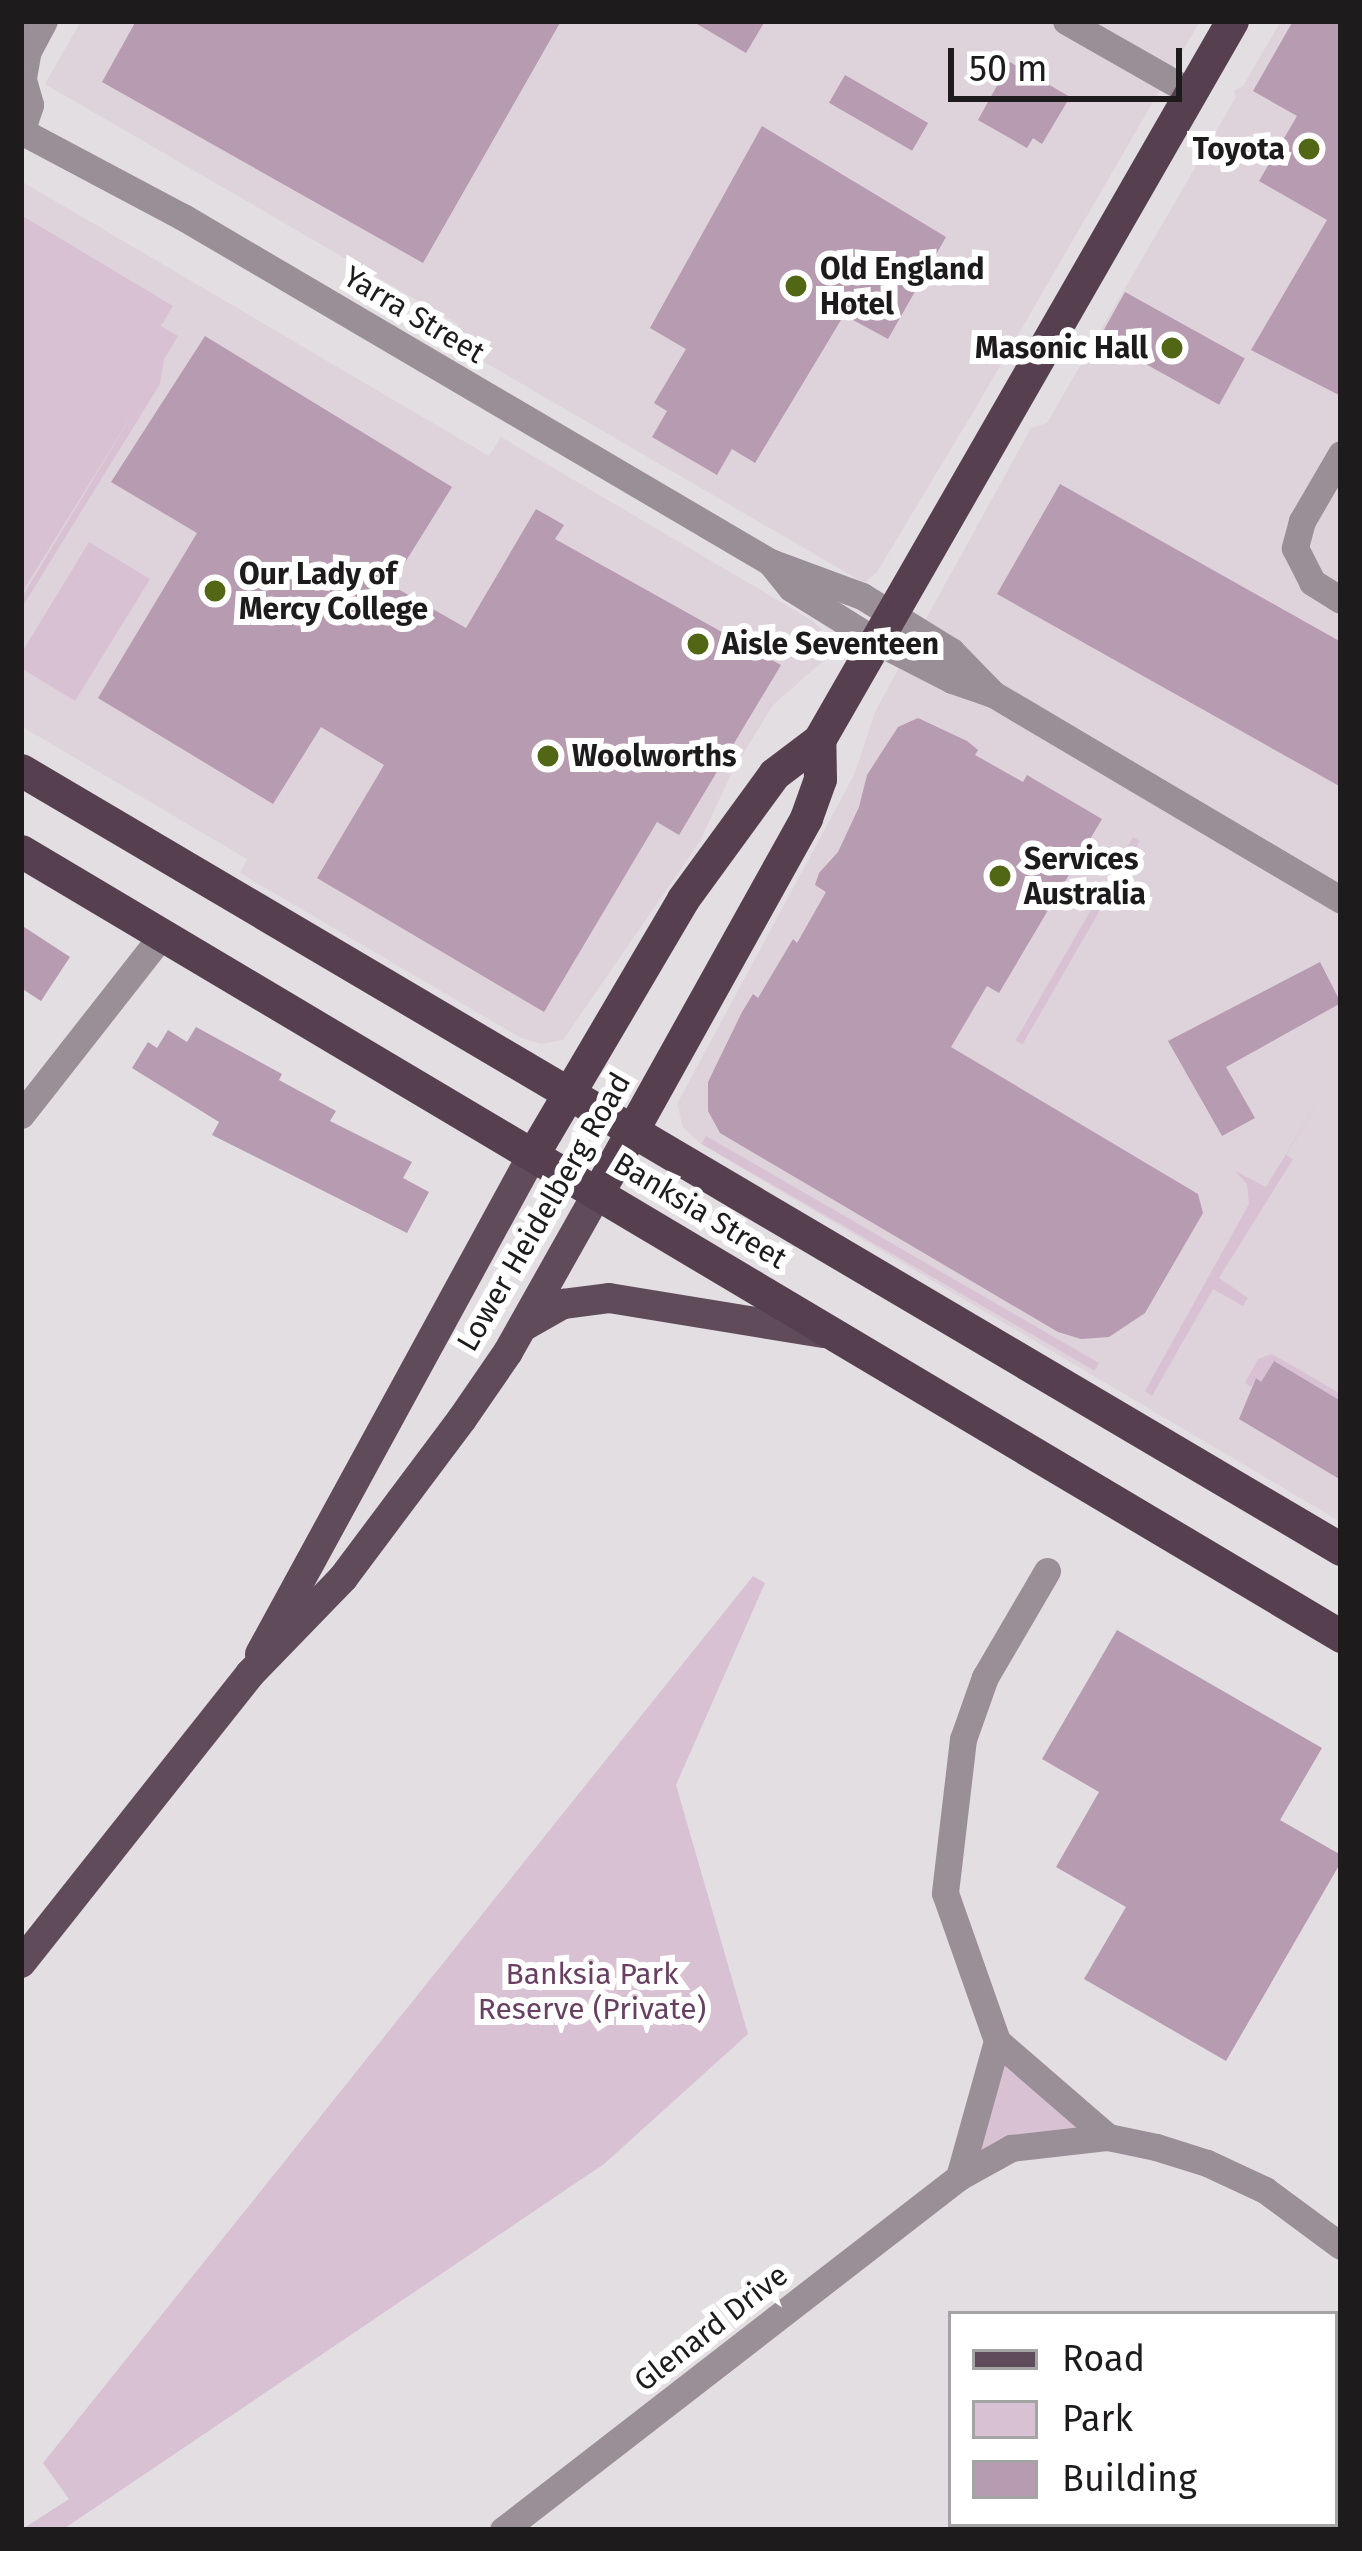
<!DOCTYPE html>
<html>
<head>
<meta charset="utf-8">
<style>
  body { margin:0 }
  #map { position:relative; width:1362px; height:2551px; overflow:hidden; background:#e3dee2; font-family:"Fira Sans",sans-serif }
  div>[style] { position:absolute }
  .built>* { inset:0; background:#ded2db }
  .green>* { inset:0; background:#d9c1d4; transform-origin:0 0 }
  .building>* { inset:0; background:#b79bb1; transform-origin:0 0 }
  .minor>* { height:27px; margin:-13.5px; padding:0 13.5px; transform-origin:13.5px; border-radius:13.5px; background:#9a8e97 }
  .tertiary>* { height:30px; margin:-15px; padding:0 15px; transform-origin:15px; border-radius:15px; background:#9a8e97 }
  .primary>* { height:30px; margin:-15px; padding:0 15px; transform-origin:15px; border-radius:15px; background:#604b5b }
  .trunk>* { height:33px; margin:-16.5px; padding:0 16.5px; transform-origin:16.5px; border-radius:16.5px; background:#564050 }
  .dots>* { width:33px; height:33px; translate:-50% -50%; box-sizing:border-box; border:6px solid #fff; border-radius:50% }
  span { translate:-50% -50%; white-space:nowrap; text-align:center; line-height:1.15; -webkit-text-stroke:12px #fff; paint-order:stroke }
  .poi-label { font-size:30px; color:#1d1b1c; font-weight:700 }
  .right { translate:-100% -50%; text-align:right }
  .left { translate:0 -50%; text-align:left }
  .street-label { font-size:30px; color:#1d1b1c }
  .park-label { font-size:30px; color:#694061 }
  .frame { position:absolute; inset:0; border:24px solid #1d1b1c; pointer-events:none }
  .legend { position:absolute; left:948px; top:2311px; width:390px; height:216px; box-sizing:border-box; background:#fff; border:3px solid #a5a4a4; margin:0; padding:15px 21px; list-style:none; font-size:36px; color:#1d1b1c }
  .legend li { display:flex; align-items:center; gap:24px; height:60px }
  .legend b { width:60px; border:3px solid #a5a4a4 }
  .scale { position:absolute; left:948px; top:48px; width:234px; height:54px; box-sizing:border-box; border:6px solid #1d1b1c; border-top:0; padding-left:15px; font-size:36px; line-height:42px; white-space:nowrap; color:#1d1b1c; -webkit-text-stroke:9px #fff; paint-order:stroke }
</style>
</head>
<body>
<div id="map">
  <div class="built">
    <div style="clip-path:polygon(81px 21px,1200px 21px,972px 414px,877px 572px,864px 583px,450px 342px,458px 324px,45px 84px)"></div>
    <div style="clip-path:polygon(1281px 21px,1341px 21px,1341px 1522px,701px 1144px,683px 1127px,677px 1104px,854px 775px,876px 710px,1031px 428px,1047px 423px,1236px 97px,1234px 91px,1243px 86px)"></div>
    <div style="clip-path:polygon(21px 181px,489px 456px,501px 437px,813px 621px,826px 635px,823px 661px,773px 705px,732px 772px,700px 841px,563px 1040px,541px 1044px,521px 1038px,240px 873px,247px 859px,21px 726px)"></div>
  </div>
  <div class="green">
    <div style="clip-path:polygon(21px 215px,173px 306px,161px 326px,178px 336px,164px 359px,160px 384px,21px 609px,21px 599px,138px 405px,21px 594px)"></div>
    <div style="clip-path:polygon(89px 542px,150px 579px,75px 701px,21px 668px,21px 654px)"></div>
    <div style="left:1133px;top:837px;width:8px;height:235px;rotate:30deg"></div>
    <div style="clip-path:polygon(1323px 1093px,1286px 1155px,1293px 1159px,1219px 1278px,1248px 1298px,1243px 1306px,1213px 1289px,1152px 1396px,1145px 1391px,1249px 1204px,1247px 1184px,1235px 1171px,1266px 1187px)"></div>
    <div style="left:706px;top:1136px;width:454px;height:9px;rotate:30deg"></div>
    <div style="clip-path:polygon(1272px 1354px,1341px 1394px,1341px 1401px,1274px 1361px,1261px 1382px,1255px 1379px,1251px 1387px,1245px 1383px,1258px 1359px)"></div>
    <div style="clip-path:polygon(753px 1576px,765px 1583px,676px 1785px,748px 2034px,604px 2164px,65px 2528px,21px 2530px,69px 2499px,43px 2463px)"></div>
    <div style="clip-path:polygon(1002px 2055px,1091px 2131px,970px 2163px)"></div>
    <div style="left:970px;top:2524px;width:225px;height:10px"></div>
  </div>
  <div class="building">
    <div style="clip-path:polygon(136px 21px,561px 21px,423px 263px,102px 82px)"></div>
    <div style="clip-path:polygon(692px 21px,765px 21px,746px 53px)"></div>
    <div style="clip-path:polygon(1293px 21px,1341px 21px,1341px 396px,1251px 350px,1327px 220px,1259px 181px,1297px 116px,1253px 91px)"></div>
    <div style="clip-path:polygon(1010px 62px,1070px 97px,1042px 144px,1033px 138px,1027px 148px,978px 120px)"></div>
    <div style="left:845px;top:75px;width:96px;height:32px;rotate:30deg"></div>
    <div style="clip-path:polygon(762px 126px,946px 237px,888px 339px,844px 315px,755px 463px,732px 449px,717px 475px,652px 437px,667px 411px,654px 403px,686px 349px,650px 328px)"></div>
    <div style="left:1125px;top:292px;width:137px;height:53px;rotate:29deg"></div>
    <div style="clip-path:polygon(205px 336px,452px 487px,391px 585px,466px 628px,536px 509px,564px 525px,555px 539px,781px 665px,679px 835px,657px 822px,544px 1012px,317px 878px,384px 765px,321px 727px,273px 804px,98px 698px,197px 533px,111px 482px)"></div>
    <div style="clip-path:polygon(1060px 484px,1341px 642px,1341px 787px,997px 594px)"></div>
    <div style="clip-path:polygon(918px 718px,967px 741px,978px 750px,975px 755px,1023px 782px,1027px 775px,1102px 819px,999px 993px,987px 986px,951px 1047px,1198px 1194px,1203px 1213px,1145px 1313px,1109px 1337px,1081px 1339px,1058px 1332px,720px 1133px,708px 1111px,708px 1082px,742px 1012px,753px 994px,758px 998px,793px 939px,797px 943px,826px 892px,815px 885px,819px 873px,838px 852px,859px 807px,867px 775px,898px 727px)"></div>
    <div style="clip-path:polygon(21px 925px,70px 957px,41px 1001px,21px 988px)"></div>
    <div style="clip-path:polygon(1320px 962px,1341px 1003px,1226px 1067px,1255px 1118px,1222px 1136px,1168px 1041px)"></div>
    <div style="clip-path:polygon(196px 1027px,282px 1074px,279px 1080px,336px 1111px,330px 1121px,412px 1162px,403px 1178px,429px 1192px,407px 1233px,212px 1135px,219px 1122px,132px 1068px,148px 1042px,157px 1048px,168px 1030px,187px 1042px)"></div>
    <div style="clip-path:polygon(1274px 1361px,1341px 1401px,1341px 1480px,1239px 1419px,1256px 1378px,1261px 1382px)"></div>
    <div style="clip-path:polygon(1117px 1630px,1322px 1748px,1280px 1820px,1341px 1855px,1341px 1862px,1226px 2061px,1084px 1979px,1126px 1907px,1056px 1867px,1099px 1792px,1042px 1759px)"></div>
  </div>
  <div class="minor">
    <div style="left:1066px;top:21px;width:145px;rotate:29.7deg"></div>
    <div style="left:21px;top:131px;width:183px;rotate:28deg"></div>
    <div style="left:183px;top:217px;width:681px;rotate:30.44deg"></div>
    <div style="left:770px;top:562px;width:98px;rotate:20.3deg"></div>
    <div style="left:862px;top:596px;width:105px;rotate:31.7deg"></div>
    <div style="left:951px;top:651px;width:60px;rotate:45.7deg"></div>
    <div style="left:1341px;top:454px;width:78px;rotate:120.2deg"></div>
    <div style="left:1302px;top:521px;width:28px;rotate:105deg"></div>
    <div style="left:1295px;top:548px;width:38px;rotate:63deg"></div>
    <div style="left:1312px;top:582px;width:34px;rotate:32deg"></div>
    <div style="left:770px;top:562px;width:33px;rotate:51deg"></div>
    <div style="left:791px;top:588px;width:100px;rotate:31.9deg"></div>
    <div style="left:876px;top:641px;width:85px;rotate:27.2deg"></div>
    <div style="left:952px;top:680px;width:43px;rotate:18.9deg"></div>
    <div style="left:993px;top:694px;width:404px;rotate:30.6deg"></div>
    <div style="left:21px;top:1115px;width:229px;rotate:-51.9deg"></div>
    <div style="left:1047px;top:1571px;width:123px;rotate:120.3deg"></div>
    <div style="left:985px;top:1677px;width:66px;rotate:109.5deg"></div>
    <div style="left:963px;top:1739px;width:155px;rotate:96.7deg"></div>
    <div style="left:945px;top:1893px;width:157px;rotate:70.6deg"></div>
    <div style="left:997px;top:2041px;width:147px;rotate:40.9deg"></div>
    <div style="left:959px;top:2177px;width:141px;rotate:-74.4deg"></div>
    <div style="left:503px;top:2530px;width:577px;rotate:-37.74deg"></div>
    <div style="left:959px;top:2177px;width:60px;rotate:-29.1deg"></div>
    <div style="left:1011px;top:2148px;width:98px;rotate:-6.5deg"></div>
    <div style="left:1108px;top:2137px;width:49px;rotate:11.8deg"></div>
    <div style="left:1156px;top:2147px;width:53px;rotate:17.4deg"></div>
    <div style="left:1207px;top:2163px;width:64px;rotate:25deg"></div>
    <div style="left:1265px;top:2190px;width:94px;rotate:36.4deg"></div>
  </div>
  <div class="tertiary">
    <div style="left:21px;top:77px;width:29px;rotate:74deg"></div>
    <div style="left:29px;top:105px;width:26px;rotate:108deg"></div>
    <div style="left:22px;top:78px;width:27px;rotate:-80deg"></div>
    <div style="left:27px;top:51px;width:34px;rotate:-62deg"></div>
  </div>
  <div class="primary">
    <div style="left:526px;top:1325px;width:43px;rotate:-29.6deg"></div>
    <div style="left:563px;top:1304px;width:46px;rotate:-7.4deg"></div>
    <div style="left:609px;top:1298px;width:217px;rotate:9.3deg"></div>
    <div style="left:260px;top:1654px;width:570px;rotate:-61.37deg"></div>
    <div style="left:21px;top:1963px;width:369px;rotate:-51.6deg"></div>
    <div style="left:250px;top:1674px;width:134px;rotate:-45.9deg"></div>
    <div style="left:343px;top:1578px;width:199px;rotate:-53.2deg"></div>
    <div style="left:462px;top:1419px;width:81px;rotate:-55.5deg"></div>
    <div style="left:508px;top:1352px;width:184px;rotate:-60.6deg"></div>
  </div>
  <div class="trunk">
    <div style="left:21px;top:770px;width:1533px;rotate:30.55deg"></div>
    <div style="left:21px;top:851px;width:1536px;rotate:30.74deg"></div>
    <div style="left:533px;top:1154px;width:296px;rotate:-59.5deg"></div>
    <div style="left:683px;top:899px;width:155px;rotate:-53.9deg"></div>
    <div style="left:774px;top:774px;width:56px;rotate:-37.1deg"></div>
    <div style="left:819px;top:740px;width:829px;rotate:-60.13deg"></div>
    <div style="left:598px;top:1192px;width:428px;rotate:-60.9deg"></div>
    <div style="left:806px;top:818px;width:41px;rotate:-70.3deg"></div>
    <div style="left:820px;top:779px;width:39px;rotate:-91deg"></div>
  </div>
  <div class="dots">
    <div style="left:1309px;top:149px;background:#516715"></div>
    <div style="left:796px;top:286px;background:#516715"></div>
    <div style="left:1172px;top:348px;background:#516715"></div>
    <div style="left:215px;top:591px;background:#516715"></div>
    <div style="left:698px;top:644px;background:#516715"></div>
    <div style="left:548px;top:756px;background:#516715"></div>
    <div style="left:1000px;top:876px;background:#516715"></div>
  </div>
  <div class="poi-label">
    <span class="right" style="left:1285px;top:149px">Toyota</span>
    <span class="left" style="left:820px;top:286px">Old England<br>Hotel</span>
    <span class="right" style="left:1148px;top:348px">Masonic Hall</span>
    <span class="left" style="left:239px;top:591px">Our Lady of<br>Mercy College</span>
    <span class="left" style="left:722px;top:644px">Aisle Seventeen</span>
    <span class="left" style="left:572px;top:756px">Woolworths</span>
    <span class="left" style="left:1024px;top:876px">Services<br>Australia</span>
  </div>
  <div class="street-label">
    <span style="left:414px;top:315px;rotate:31deg">Yarra Street</span>
    <span style="left:700px;top:1211px;rotate:31deg">Banksia Street</span>
    <span style="left:544px;top:1212px;rotate:-60deg">Lower Heidelberg Road</span>
    <span style="left:711px;top:2328px;rotate:-38deg">Glenard Drive</span>
  </div>
  <div class="park-label">
    <span style="left:592px;top:1991px">Banksia Park<br>Reserve (Private)</span>
  </div>
  <div class="frame"></div>
  <ul class="legend">
  <li><b style="height:15px;background:#604b5b"></b>Road</li>
  <li><b style="height:33px;background:#d9c1d4"></b>Park</li>
  <li><b style="height:33px;background:#b79bb1"></b>Building</li>
  </ul>
  <div class="scale">50 m</div>
</div>
</body>
</html>
